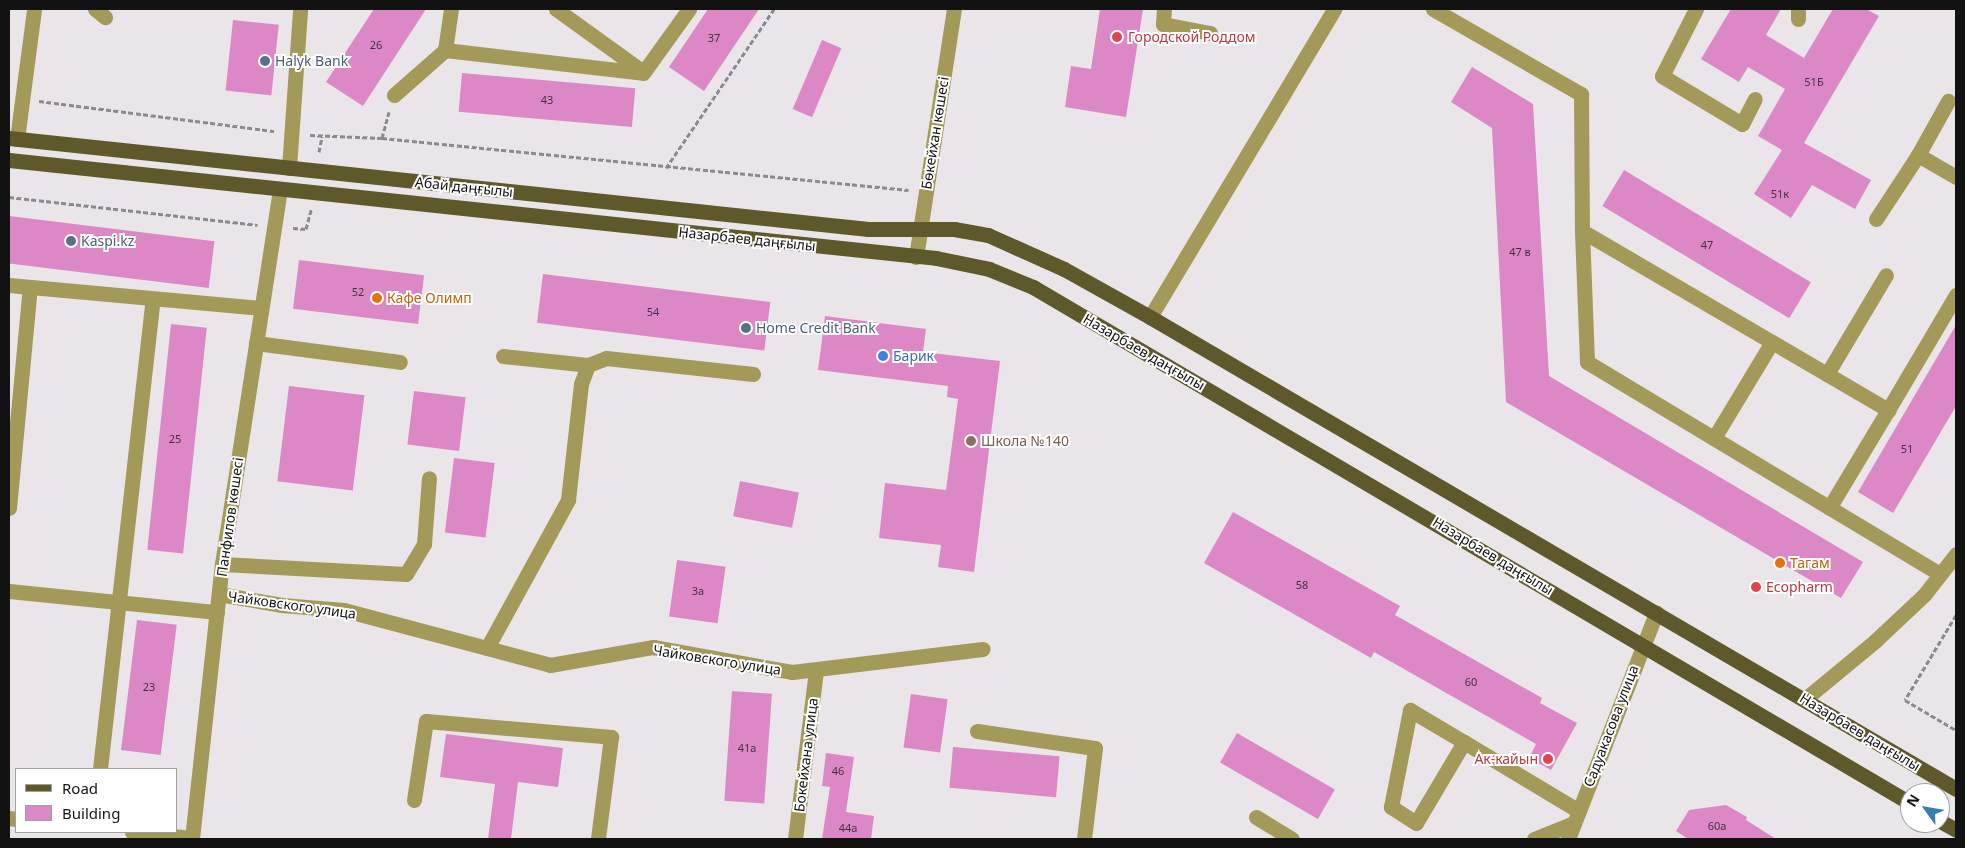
<!DOCTYPE html>
<html>
<head>
<meta charset="utf-8">
<style>
  body { margin:0 }
  #map { position:relative; width:1965px; height:848px; overflow:hidden; background:#e9e5e9; font-family:"Noto Sans",sans-serif }
  div>[style] { position:absolute }
  .building>* { inset:0; background:#dc88c7; transform-origin:0 0 }
  .path>* { height:3px; margin-top:-1.5px; transform-origin:0; background:repeating-linear-gradient(90deg,#8b898b 0 5px,transparent 0 7.5px) }
  .minor>* { height:15px; margin:-7.5px; padding:0 7.5px; transform-origin:7.5px; border-radius:7.5px; background:#a39959 }
  .major>* { height:15px; margin:-7.5px; padding:0 7.5px; transform-origin:7.5px; border-radius:7.5px; background:#5f582b }
  .dots>* { width:14px; height:14px; translate:-50% -50%; box-sizing:border-box; border:2px solid #fff; border-radius:50% }
  span { translate:-50% -50%; white-space:nowrap; text-align:center; line-height:1.15; -webkit-text-stroke:4px #fff; paint-order:stroke }
  .number-label { font-size:11px; color:#453040 }
  .number-label span { -webkit-text-stroke-width:0 }
  .health-label { font-size:14px; color:#be3a42 }
  .left { translate:0 -50%; text-align:left }
  .right { translate:-100% -50%; text-align:right }
  .service-label { font-size:14px; color:#4e5e75 }
  .street-label { font-size:14px; color:#131213 }
  .food-label { font-size:14px; color:#c56008 }
  .shop-label { font-size:14px; color:#366cbe }
  .education-label { font-size:14px; color:#785e54 }
  .frame { position:absolute; inset:0; border:10px solid #131213; pointer-events:none }
  .legend { position:absolute; left:15px; top:768px; width:162px; height:65px; box-sizing:border-box; background:#fff; border:1px solid #a1a0a1; margin:0; padding:6px 9px; list-style:none; font-size:15px; color:#131213 }
  .legend li { display:flex; align-items:center; gap:10px; height:25px }
  .legend b { width:25px; border:1px solid #a1a0a1 }
  .north { position:absolute; left:1900px; top:783px; width:50px; height:50px; box-sizing:border-box; background:#fff; border:1px solid #a1a0a1; border-radius:50%; rotate:302deg; font-size:14px; font-weight:700; line-height:20px; text-align:center; color:#131213 }
  .north::after { content:''; display:block; margin:auto; width:18px; height:22px; background:#357eb2; clip-path:polygon(50% 0,100% 100%,50% 72%,0 100%) }
</style>
</head>
<body>
<div id="map">
  <div class="building">
    <div style="clip-path:polygon(374px 9px,426px 9px,363px 106px,326px 82px)"></div>
    <div style="clip-path:polygon(708px 9px,759px 9px,704px 91px,669px 67px)"></div>
    <div style="clip-path:polygon(1100px 9px,1143px 9px,1126px 117px,1065px 107px,1071px 66px,1091px 69px)"></div>
    <div style="clip-path:polygon(1731px 9px,1781px 9px,1766px 35px,1804px 58px,1833px 9px,1866px 9px,1879px 16px,1804px 143px,1871px 180px,1855px 209px,1812px 185px,1791px 218px,1754px 194px,1782px 150px,1758px 136px,1785px 89px,1748px 67px,1739px 82px,1701px 59px)"></div>
    <div style="left:233px;top:20px;width:46px;height:71px;rotate:6deg"></div>
    <div style="left:822px;top:40px;width:21px;height:75px;rotate:23deg"></div>
    <div style="clip-path:polygon(1472px 67px,1533px 104px,1549px 376px,1863px 562px,1841px 598px,1506px 402px,1492px 128px,1451px 102px)"></div>
    <div style="left:462px;top:73px;width:174px;height:39px;rotate:5deg"></div>
    <div style="left:1624px;top:170px;width:218px;height:42px;rotate:31deg"></div>
    <div style="left:9px;top:216px;width:207px;height:47px;rotate:7deg"></div>
    <div style="left:299px;top:260px;width:126px;height:49px;rotate:7deg"></div>
    <div style="left:543px;top:274px;width:229px;height:49px;rotate:7deg"></div>
    <div style="clip-path:polygon(825px 316px,926px 329px,923px 352px,1000px 361px,974px 572px,938px 567px,941px 545px,879px 538px,885px 483px,946px 490px,958px 399px,947px 397px,948px 386px,818px 370px)"></div>
    <div style="left:171px;top:324px;width:36px;height:227px;rotate:6deg"></div>
    <div style="clip-path:polygon(1956px 325px,1956px 406px,1893px 513px,1858px 492px)"></div>
    <div style="left:289px;top:386px;width:76px;height:96px;rotate:7deg"></div>
    <div style="left:414px;top:391px;width:52px;height:54px;rotate:7deg"></div>
    <div style="left:454px;top:458px;width:41px;height:75px;rotate:7deg"></div>
    <div style="left:740px;top:481px;width:60px;height:36px;rotate:11deg"></div>
    <div style="clip-path:polygon(1233px 512px,1400px 606px,1395px 615px,1542px 698px,1540px 703px,1577px 723px,1551px 770px,1529px 758px,1536px 744px,1374px 652px,1371px 658px,1204px 563px)"></div>
    <div style="left:677px;top:560px;width:49px;height:57px;rotate:8deg"></div>
    <div style="left:137px;top:620px;width:40px;height:131px;rotate:7deg"></div>
    <div style="left:732px;top:691px;width:40px;height:110px;rotate:4deg"></div>
    <div style="left:911px;top:694px;width:37px;height:54px;rotate:8deg"></div>
    <div style="left:1237px;top:733px;width:113px;height:34px;rotate:30deg"></div>
    <div style="clip-path:polygon(446px 734px,563px 748px,558px 787px,518px 782px,511px 839px,488px 839px,495px 784px,440px 777px)"></div>
    <div style="left:953px;top:747px;width:107px;height:41px;rotate:5deg"></div>
    <div style="clip-path:polygon(826px 753px,854px 757px,846px 812px,874px 816px,871px 839px,822px 839px,830px 787px,822px 786px)"></div>
    <div style="clip-path:polygon(1726px 805px,1747px 817px,1746px 820px,1776px 839px,1688px 839px,1676px 831px,1689px 810px)"></div>
  </div>
  <div class="path">
    <div style="left:39px;top:101px;width:237px;rotate:7.3deg"></div>
    <div style="left:310px;top:135px;width:72px;rotate:2.4deg"></div>
    <div style="left:382px;top:138px;width:529px;rotate:5.65deg"></div>
    <div style="left:382px;top:138px;width:27px;rotate:-75deg"></div>
    <div style="left:319px;top:152px;width:16px;rotate:-79deg"></div>
    <div style="left:666px;top:168px;width:192px;rotate:-55.8deg"></div>
    <div style="left:9px;top:197px;width:250px;rotate:6.4deg"></div>
    <div style="left:293px;top:228px;width:13px;rotate:4deg"></div>
    <div style="left:306px;top:229px;width:20px;rotate:-75deg"></div>
    <div style="left:1956px;top:615px;width:99px;rotate:121deg"></div>
    <div style="left:1905px;top:700px;width:59px;rotate:30.5deg"></div>
  </div>
  <div class="minor">
    <div style="left:95px;top:9px;width:13px;rotate:39deg"></div>
    <div style="left:451px;top:9px;width:41px;rotate:98.3deg"></div>
    <div style="left:445px;top:50px;width:199px;rotate:6.6deg"></div>
    <div style="left:643px;top:73px;width:79px;rotate:-54.3deg"></div>
    <div style="left:556px;top:9px;width:106px;rotate:35.8deg"></div>
    <div style="left:1164px;top:9px;width:15px;rotate:94deg"></div>
    <div style="left:1163px;top:24px;width:48px;rotate:10.8deg"></div>
    <div style="left:1433px;top:9px;width:171px;rotate:29.9deg"></div>
    <div style="left:1581px;top:94px;width:137px;rotate:89.6deg"></div>
    <div style="left:1582px;top:231px;width:131px;rotate:87.8deg"></div>
    <div style="left:1587px;top:362px;width:412px;rotate:31deg"></div>
    <div style="left:1696px;top:9px;width:75px;rotate:116.9deg"></div>
    <div style="left:1662px;top:76px;width:93px;rotate:31deg"></div>
    <div style="left:1742px;top:124px;width:28px;rotate:-63deg"></div>
    <div style="left:1798px;top:19px;width:10px;rotate:-90deg"></div>
    <div style="left:394px;top:95px;width:68px;rotate:-41.4deg"></div>
    <div style="left:17px;top:139px;width:131px;rotate:-82.5deg"></div>
    <div style="left:1918px;top:155px;width:62px;rotate:-60.9deg"></div>
    <div style="left:289px;top:168px;width:159px;rotate:-86deg"></div>
    <div style="left:1876px;top:219px;width:77px;rotate:-56.7deg"></div>
    <div style="left:1918px;top:155px;width:44px;rotate:30.1deg"></div>
    <div style="left:1582px;top:231px;width:355px;rotate:30.3deg"></div>
    <div style="left:1888px;top:410px;width:114px;rotate:121deg"></div>
    <div style="left:916px;top:257px;width:251px;rotate:-81.3deg"></div>
    <div style="left:9px;top:285px;width:252px;rotate:5.2deg"></div>
    <div style="left:1150px;top:317px;width:359px;rotate:-59.1deg"></div>
    <div style="left:256px;top:343px;width:145px;rotate:7.5deg"></div>
    <div style="left:503px;top:356px;width:85px;rotate:6deg"></div>
    <div style="left:1827px;top:374px;width:115px;rotate:-59.2deg"></div>
    <div style="left:1888px;top:410px;width:134px;rotate:-59.4deg"></div>
    <div style="left:1714px;top:438px;width:112px;rotate:-58.9deg"></div>
    <div style="left:9px;top:508px;width:222px;rotate:-84.6deg"></div>
    <div style="left:222px;top:564px;width:184px;rotate:3.1deg"></div>
    <div style="left:406px;top:574px;width:35px;rotate:-59deg"></div>
    <div style="left:424px;top:544px;width:66px;rotate:-85.7deg"></div>
    <div style="left:9px;top:591px;width:209px;rotate:5.8deg"></div>
    <div style="left:219px;top:594px;width:64px;rotate:9.9deg"></div>
    <div style="left:282px;top:605px;width:62px;rotate:4.6deg"></div>
    <div style="left:344px;top:610px;width:213px;rotate:14.9deg"></div>
    <div style="left:550px;top:665px;width:105px;rotate:-9.9deg"></div>
    <div style="left:653px;top:647px;width:141px;rotate:10.2deg"></div>
    <div style="left:792px;top:672px;width:192px;rotate:-6.9deg"></div>
    <div style="left:487px;top:648px;width:169px;rotate:-61.3deg"></div>
    <div style="left:568px;top:500px;width:117px;rotate:-83.6deg"></div>
    <div style="left:581px;top:384px;width:20px;rotate:-70deg"></div>
    <div style="left:588px;top:365px;width:19px;rotate:-21deg"></div>
    <div style="left:606px;top:358px;width:148px;rotate:6.2deg"></div>
    <div style="left:1805px;top:699px;width:91px;rotate:-39.6deg"></div>
    <div style="left:1875px;top:641px;width:67px;rotate:-43.2deg"></div>
    <div style="left:1924px;top:595px;width:52px;rotate:-52deg"></div>
    <div style="left:977px;top:731px;width:119px;rotate:8.2deg"></div>
    <div style="left:1095px;top:748px;width:92px;rotate:96.9deg"></div>
    <div style="left:1464px;top:742px;width:94px;rotate:120.7deg"></div>
    <div style="left:1416px;top:823px;width:30px;rotate:-147deg"></div>
    <div style="left:1391px;top:807px;width:99px;rotate:-78.9deg"></div>
    <div style="left:1410px;top:710px;width:63px;rotate:30.7deg"></div>
    <div style="left:1464px;top:742px;width:134px;rotate:31deg"></div>
    <div style="left:100px;top:769px;width:472px;rotate:-83.6deg"></div>
    <div style="left:414px;top:800px;width:80px;rotate:-81.4deg"></div>
    <div style="left:426px;top:721px;width:186px;rotate:4.9deg"></div>
    <div style="left:611px;top:737px;width:103px;rotate:97.3deg"></div>
    <div style="left:1256px;top:817px;width:42px;rotate:31.4deg"></div>
    <div style="left:9px;top:818px;width:7px;rotate:8deg"></div>
    <div style="left:132px;top:832px;width:60px;rotate:5.7deg"></div>
    <div style="left:192px;top:839px;width:277px;rotate:-83.8deg"></div>
    <div style="left:222px;top:564px;width:379px;rotate:-81.2deg"></div>
    <div style="left:795px;top:839px;width:170px;rotate:-82.9deg"></div>
    <div style="left:1534px;top:839px;width:43px;rotate:-21.8deg"></div>
    <div style="left:1568px;top:839px;width:243px;rotate:-68.7deg"></div>
  </div>
  <div class="major">
    <div style="left:9px;top:138px;width:864px;rotate:6.05deg"></div>
    <div style="left:868px;top:229px;width:86px"></div>
    <div style="left:954px;top:229px;width:35px;rotate:10deg"></div>
    <div style="left:988px;top:235px;width:83px;rotate:24.1deg"></div>
    <div style="left:1064px;top:269px;width:98px;rotate:29.2deg"></div>
    <div style="left:1150px;top:317px;width:934px;rotate:30.35deg"></div>
    <div style="left:9px;top:160px;width:932px;rotate:6.03deg"></div>
    <div style="left:936px;top:258px;width:54px;rotate:11.7deg"></div>
    <div style="left:989px;top:269px;width:48px;rotate:22.2deg"></div>
    <div style="left:1033px;top:287px;width:1018px;rotate:30.47deg"></div>
    <div style="left:1940px;top:821px;width:18px;rotate:29deg"></div>
  </div>
  <div class="dots">
    <div style="left:1117px;top:37px;background:#e0444e"></div>
    <div style="left:265px;top:61px;background:#5c6f8a"></div>
    <div style="left:71px;top:241px;background:#5c6f8a"></div>
    <div style="left:377px;top:298px;background:#e8710a"></div>
    <div style="left:746px;top:328px;background:#5c6f8a"></div>
    <div style="left:883px;top:356px;background:#3f7fe0"></div>
    <div style="left:971px;top:441px;background:#8d6e63"></div>
    <div style="left:1780px;top:563px;background:#e8710a"></div>
    <div style="left:1756px;top:587px;background:#e0444e"></div>
    <div style="left:1548px;top:759px;background:#e0444e"></div>
  </div>
  <div class="number-label">
    <span style="left:714px;top:38px">37</span>
    <span style="left:376px;top:45px">26</span>
    <span style="left:1814px;top:82px">51Б</span>
    <span style="left:547px;top:100px">43</span>
    <span style="left:1780px;top:194px">51к</span>
    <span style="left:1707px;top:245px">47</span>
    <span style="left:1520px;top:252px">47 в</span>
    <span style="left:358px;top:292px">52</span>
    <span style="left:653px;top:312px">54</span>
    <span style="left:175px;top:439px">25</span>
    <span style="left:1907px;top:449px">51</span>
    <span style="left:1302px;top:585px">58</span>
    <span style="left:698px;top:591px">3а</span>
    <span style="left:1471px;top:682px">60</span>
    <span style="left:149px;top:687px">23</span>
    <span style="left:747px;top:748px">41а</span>
    <span style="left:838px;top:771px">46</span>
    <span style="left:1717px;top:826px">60а</span>
    <span style="left:848px;top:828px">44а</span>
  </div>
  <div class="health-label">
    <span class="left" style="left:1128px;top:37px">Городской Роддом</span>
    <span class="left" style="left:1766px;top:587px">Ecopharm</span>
    <span class="right" style="left:1538px;top:759px">Ак-кайын</span>
  </div>
  <div class="service-label">
    <span class="left" style="left:275px;top:61px">Halyk Bank</span>
    <span class="left" style="left:81px;top:241px">Kaspi.kz</span>
    <span class="left" style="left:756px;top:328px">Home Credit Bank</span>
  </div>
  <div class="street-label">
    <span style="left:935px;top:133px;rotate:-81deg">Бөкейхан көшесі</span>
    <span style="left:464px;top:187px;rotate:6deg">Абай даңғылы</span>
    <span style="left:747px;top:239px;rotate:6deg">Назарбаев даңғылы</span>
    <span style="left:1144px;top:352px;rotate:30deg">Назарбаев даңғылы</span>
    <span style="left:230px;top:517px;rotate:-82deg">Панфилов көшесі</span>
    <span style="left:1493px;top:556px;rotate:31deg">Назарбаев даңғылы</span>
    <span style="left:292px;top:605px;rotate:8deg">Чайковского улица</span>
    <span style="left:717px;top:660px;rotate:9deg">Чайковского улица</span>
    <span style="left:1611px;top:726px;rotate:-69deg">Садуакасова улица</span>
    <span style="left:1860px;top:732px;rotate:31deg">Назарбаев даңғылы</span>
    <span style="left:806px;top:755px;rotate:-83deg">Бокейхана улица</span>
  </div>
  <div class="food-label">
    <span class="left" style="left:387px;top:298px">Кафе Олимп</span>
    <span class="left" style="left:1790px;top:563px">Тагам</span>
  </div>
  <div class="shop-label">
    <span class="left" style="left:893px;top:356px">Барик</span>
  </div>
  <div class="education-label">
    <span class="left" style="left:981px;top:441px">Школа №140</span>
  </div>
  <div class="frame"></div>
  <ul class="legend">
  <li><b style="height:6px;background:#5f582b"></b>Road</li>
  <li><b style="height:14px;background:#dc88c7"></b>Building</li>
  </ul>
  <div class="north">N</div>
</div>
</body>
</html>
